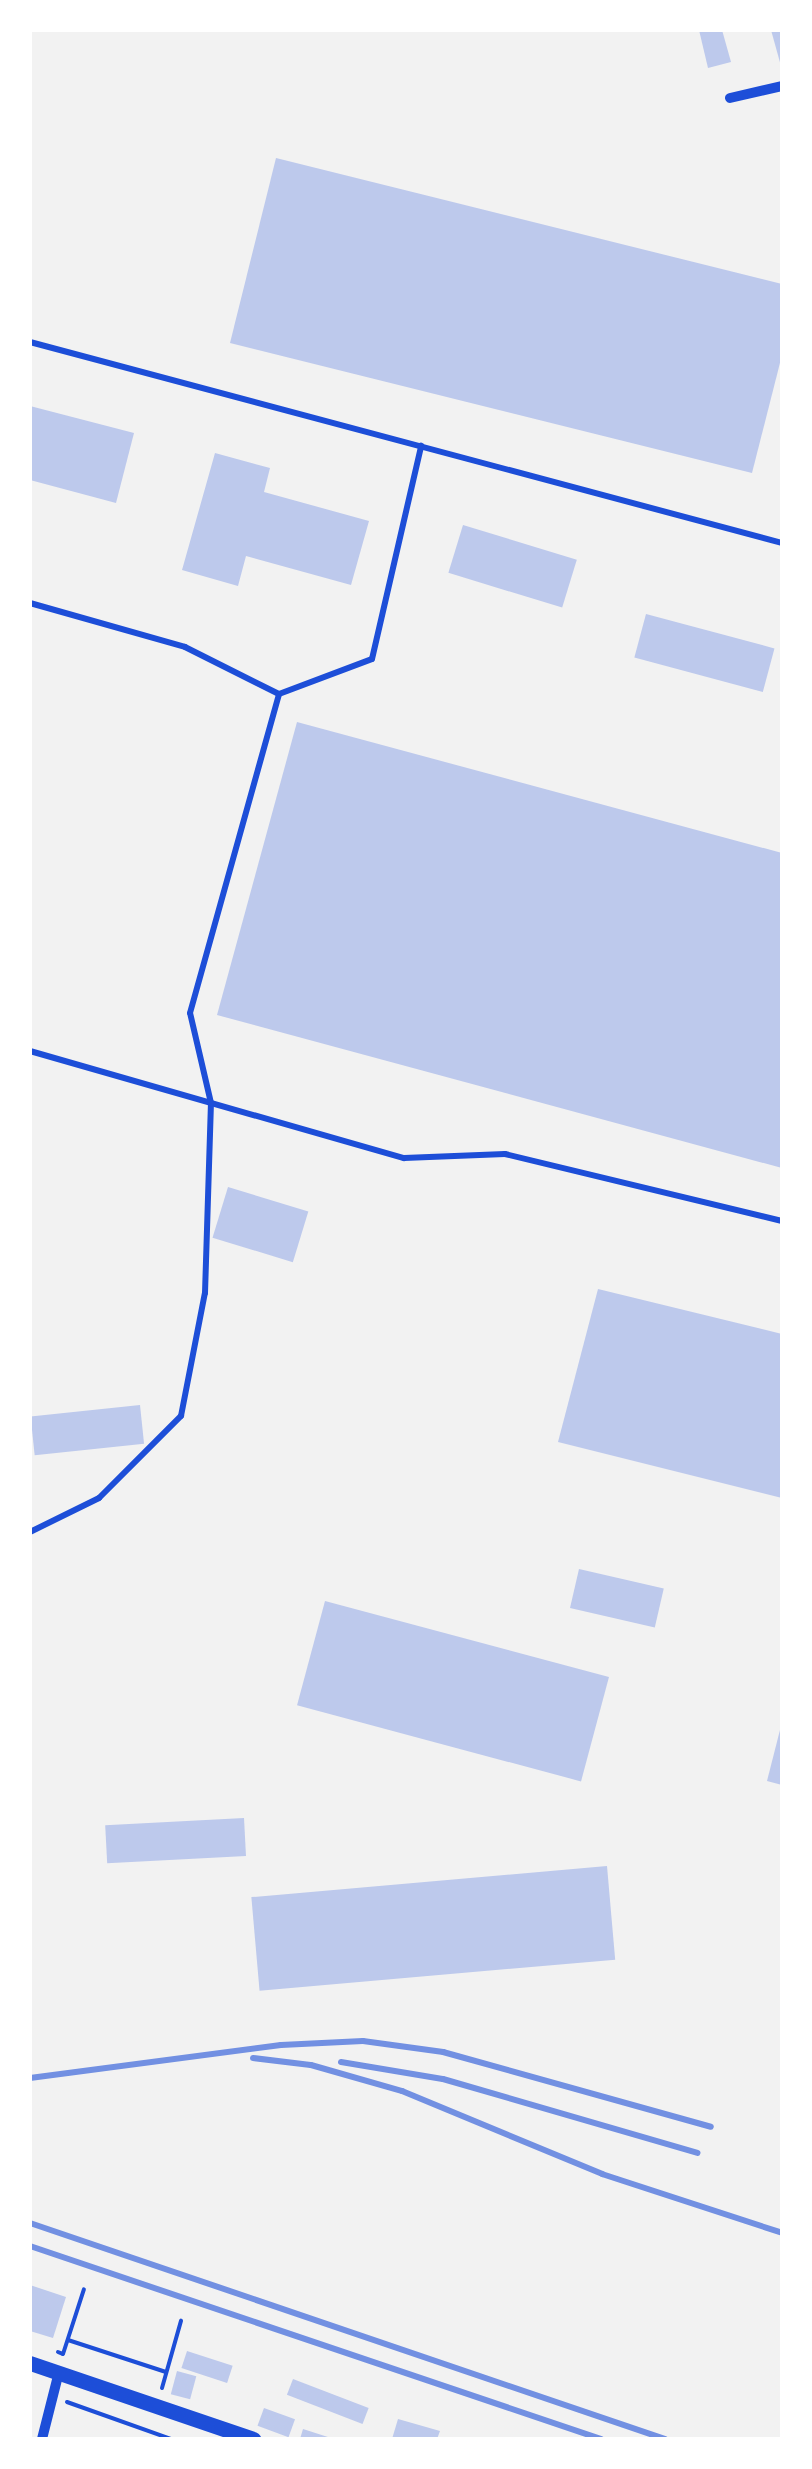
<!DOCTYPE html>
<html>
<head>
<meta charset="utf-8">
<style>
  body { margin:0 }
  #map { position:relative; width:812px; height:2469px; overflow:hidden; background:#f2f2f2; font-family:"DejaVu Sans",sans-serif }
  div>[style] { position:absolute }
  .building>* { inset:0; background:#bdc9ec; transform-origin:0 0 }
  .path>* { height:4px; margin:-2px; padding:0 2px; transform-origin:2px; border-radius:2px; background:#1d4ed8 }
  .service>* { height:6px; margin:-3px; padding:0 3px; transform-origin:3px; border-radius:3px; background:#1d4ed8 }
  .minor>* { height:10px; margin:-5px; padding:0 5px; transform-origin:5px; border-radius:5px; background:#1d4ed8 }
  .tertiary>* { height:15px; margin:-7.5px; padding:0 7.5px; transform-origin:7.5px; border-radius:7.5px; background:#1d4ed8 }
  .rail>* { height:6px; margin:-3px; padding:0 3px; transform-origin:3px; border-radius:3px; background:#7290e2 }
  span { translate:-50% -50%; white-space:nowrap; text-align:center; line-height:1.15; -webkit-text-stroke:8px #fff; paint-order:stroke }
  .frame { position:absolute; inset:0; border:32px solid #fff; pointer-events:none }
</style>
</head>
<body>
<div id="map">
  <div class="building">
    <div style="clip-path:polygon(699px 30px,722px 30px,731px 62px,708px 68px)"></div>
    <div style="clip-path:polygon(771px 30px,782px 30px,782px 66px,781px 66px)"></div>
    <div style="clip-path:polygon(276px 158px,782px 284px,782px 355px,752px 473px,230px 343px)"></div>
    <div style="clip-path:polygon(30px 406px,134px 433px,116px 503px,30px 480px)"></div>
    <div style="clip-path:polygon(215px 453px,270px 468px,264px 492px,369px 521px,351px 585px,246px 556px,238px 586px,182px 570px)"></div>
    <div style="left:463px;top:525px;width:119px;height:50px;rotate:17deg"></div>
    <div style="left:646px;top:614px;width:133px;height:45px;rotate:15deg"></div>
    <div style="clip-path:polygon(297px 722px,782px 853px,782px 1168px,217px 1015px)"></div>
    <div style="left:228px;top:1187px;width:84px;height:53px;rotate:17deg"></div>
    <div style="clip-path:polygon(598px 1289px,782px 1334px,782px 1498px,558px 1442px)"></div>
    <div style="left:140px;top:1405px;width:39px;height:110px;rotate:84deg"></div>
    <div style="left:579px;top:1569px;width:87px;height:40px;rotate:13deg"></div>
    <div style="left:325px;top:1601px;width:294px;height:108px;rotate:15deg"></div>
    <div style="clip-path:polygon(781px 1726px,782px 1726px,782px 1785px,767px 1781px)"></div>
    <div style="left:244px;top:1818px;width:38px;height:139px;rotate:87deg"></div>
    <div style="left:607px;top:1866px;width:94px;height:357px;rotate:85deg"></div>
    <div style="clip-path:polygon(30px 2285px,66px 2297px,53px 2338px,30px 2331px)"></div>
    <div style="left:187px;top:2351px;width:48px;height:18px;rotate:18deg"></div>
    <div style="left:177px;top:2371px;width:20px;height:24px;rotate:15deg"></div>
    <div style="left:293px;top:2379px;width:81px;height:17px;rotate:21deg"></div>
    <div style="left:264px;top:2408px;width:33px;height:19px;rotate:20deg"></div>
    <div style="clip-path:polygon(398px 2419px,440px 2431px,437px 2439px,392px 2439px)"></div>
    <div style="clip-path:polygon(303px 2429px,331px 2438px,331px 2439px,300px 2439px)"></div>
  </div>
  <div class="path">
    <div style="left:68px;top:2340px;width:103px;rotate:18.1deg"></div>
    <div style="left:58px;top:2352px;width:5px;rotate:22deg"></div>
    <div style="left:63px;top:2354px;width:68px;rotate:-72.1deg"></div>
    <div style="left:162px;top:2388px;width:70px;rotate:-74.2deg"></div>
    <div style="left:67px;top:2402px;width:110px;rotate:19.6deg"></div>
  </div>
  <div class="service">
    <div style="left:30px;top:342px;width:778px;rotate:14.96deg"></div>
    <div style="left:30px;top:603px;width:161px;rotate:15.8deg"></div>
    <div style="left:185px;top:647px;width:105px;rotate:26.6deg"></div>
    <div style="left:30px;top:1051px;width:389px;rotate:16deg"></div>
    <div style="left:404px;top:1158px;width:101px;rotate:-2.3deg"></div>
    <div style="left:505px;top:1154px;width:285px;rotate:13.6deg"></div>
    <div style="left:30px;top:1532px;width:77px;rotate:-26.2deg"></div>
    <div style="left:99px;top:1498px;width:116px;rotate:-45deg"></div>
    <div style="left:181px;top:1416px;width:125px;rotate:-79deg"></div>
    <div style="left:205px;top:1293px;width:190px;rotate:-88.2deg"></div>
    <div style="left:211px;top:1103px;width:92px;rotate:-103.1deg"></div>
    <div style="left:190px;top:1013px;width:331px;rotate:-74.4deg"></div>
    <div style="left:279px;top:694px;width:99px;rotate:-20.6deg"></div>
    <div style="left:372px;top:659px;width:219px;rotate:-77deg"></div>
  </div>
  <div class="minor">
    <div style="left:730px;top:98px;width:53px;rotate:-13deg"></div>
    <div style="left:42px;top:2439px;width:69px;rotate:-75.8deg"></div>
  </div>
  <div class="tertiary">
    <div style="left:30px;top:2363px;width:236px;rotate:18.8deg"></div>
  </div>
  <div class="rail">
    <div style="left:253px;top:2058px;width:58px;rotate:6.9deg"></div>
    <div style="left:311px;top:2065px;width:95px;rotate:15.9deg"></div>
    <div style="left:402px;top:2091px;width:217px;rotate:22.5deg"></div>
    <div style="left:602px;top:2174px;width:189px;rotate:18.1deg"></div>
    <div style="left:341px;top:2062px;width:103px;rotate:9.5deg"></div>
    <div style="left:443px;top:2079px;width:265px;rotate:16.2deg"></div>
    <div style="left:30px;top:2078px;width:253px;rotate:-7.5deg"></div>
    <div style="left:281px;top:2045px;width:82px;rotate:-2.8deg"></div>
    <div style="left:363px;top:2041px;width:81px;rotate:7.8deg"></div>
    <div style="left:443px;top:2052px;width:278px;rotate:15.6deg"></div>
    <div style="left:30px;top:2223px;width:671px;rotate:18.79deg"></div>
    <div style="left:30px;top:2246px;width:603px;rotate:18.68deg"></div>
  </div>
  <div class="frame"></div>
</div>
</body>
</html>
